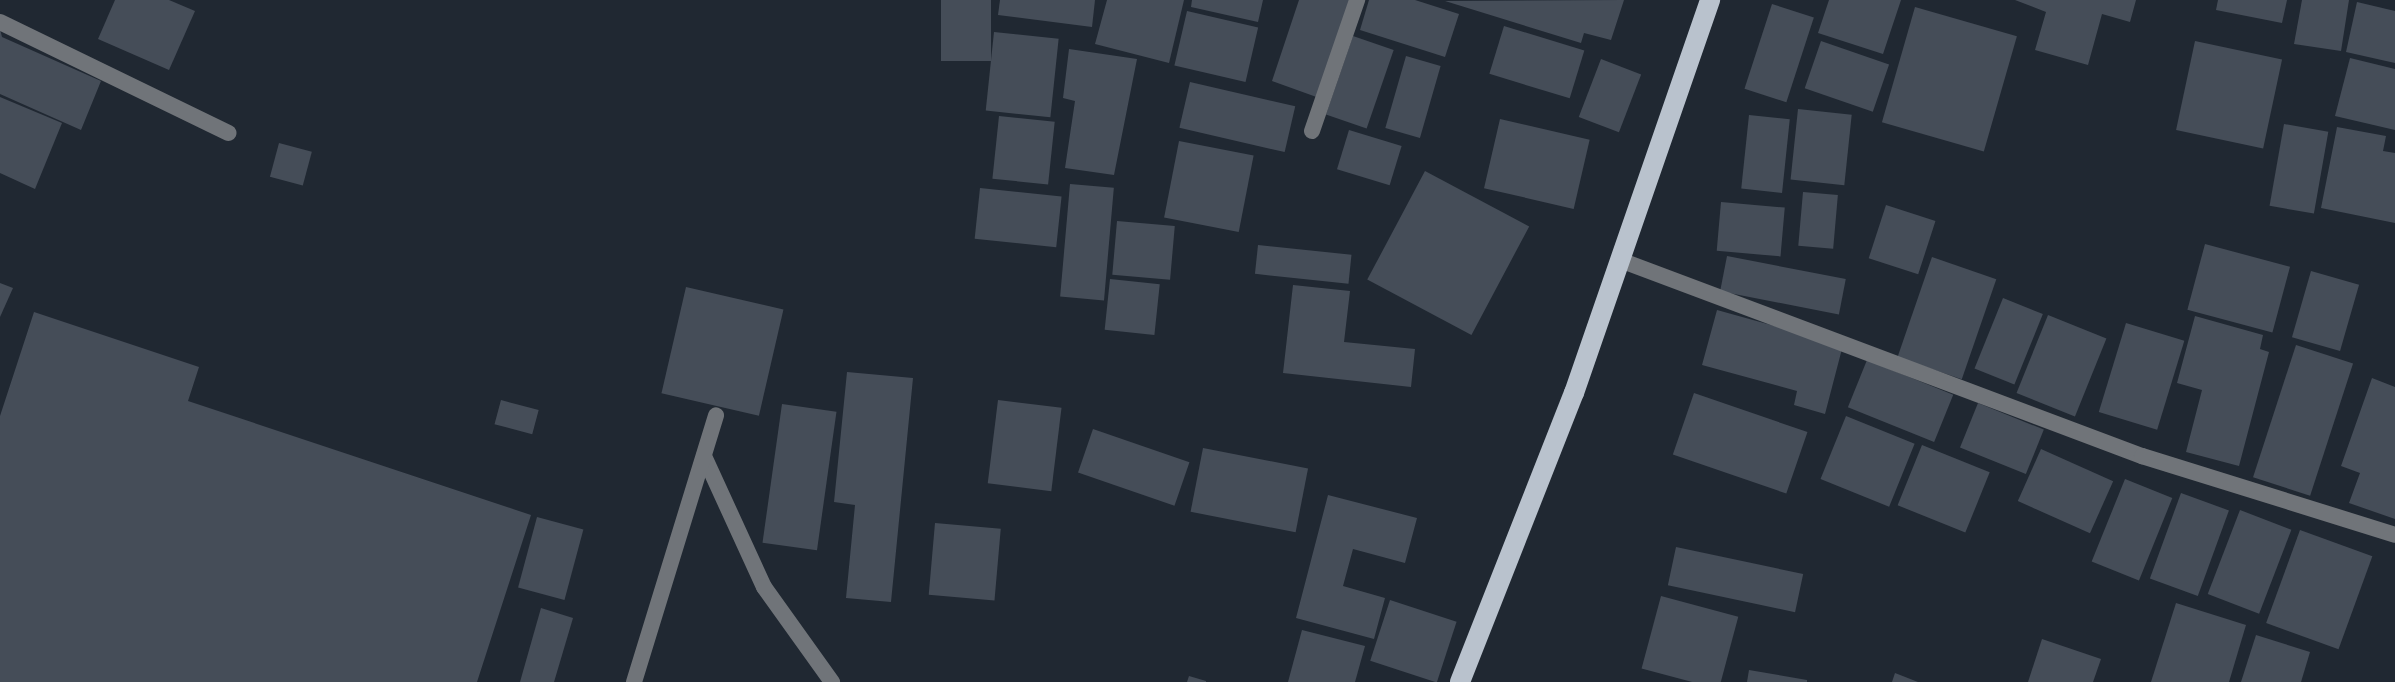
<!DOCTYPE html>
<html>
<head>
<meta charset="utf-8">
<style>
  body { margin:0 }
  #map { position:relative; width:2395px; height:682px; overflow:hidden; background:#202832; font-family:"Nunito Sans",sans-serif }
  div>[style] { position:absolute }
  .building>* { inset:0; background:#454d58; transform-origin:0 0 }
  .service>* { height:16px; margin:-8px; padding:0 8px; transform-origin:8px; border-radius:8px; background:#707479 }
  .minor>* { height:16px; margin:-8px; padding:0 8px; transform-origin:8px; border-radius:8px; background:#707479 }
  .primary>* { height:20px; margin:-10px; padding:0 10px; transform-origin:10px; border-radius:10px; background:#b9c2cd }
  span { translate:-50% -50%; white-space:nowrap; text-align:center; line-height:1.15; -webkit-text-stroke:6px #161e28; paint-order:stroke }
</style>
</head>
<body>
<div id="map">
  <div class="building">
    <div style="clip-path:polygon(115px 0,169px 0,195px 11px,169px 70px,98px 39px)"></div>
    <div style="left:941px;top:0;width:50px;height:61px"></div>
    <div style="clip-path:polygon(1000px 0,1095px 0,1092px 27px,998px 15px)"></div>
    <div style="clip-path:polygon(1107px 0,1184px 0,1169px 63px,1095px 44px)"></div>
    <div style="clip-path:polygon(1192px 0,1263px 0,1258px 22px,1191px 7px)"></div>
    <div style="clip-path:polygon(1299px 0,1356px 0,1322px 99px,1272px 81px)"></div>
    <div style="clip-path:polygon(1369px 0,1415px 0,1459px 14px,1445px 57px,1360px 30px)"></div>
    <div style="clip-path:polygon(1624px 0,1611px 40px,1584px 33px,1581px 43px,1445px 1px)"></div>
    <div style="clip-path:polygon(1829px 0,1901px 0,1883px 54px,1818px 33px)"></div>
    <div style="clip-path:polygon(2015px 0,2136px 0,2130px 22px,2102px 14px,2088px 65px,2035px 50px,2046px 12px)"></div>
    <div style="clip-path:polygon(2218px 0,2287px 0,2282px 23px,2216px 10px)"></div>
    <div style="clip-path:polygon(2302px 0,2349px 0,2341px 51px,2294px 44px)"></div>
    <div style="clip-path:polygon(2357px 2px,2395px 11px,2395px 63px,2346px 52px)"></div>
    <div style="left:1772px;top:4px;width:44px;height:89px;rotate:18deg"></div>
    <div style="left:1915px;top:7px;width:106px;height:120px;rotate:16deg"></div>
    <div style="left:1187px;top:11px;width:73px;height:56px;rotate:13deg"></div>
    <div style="left:1504px;top:26px;width:84px;height:50px;rotate:17deg"></div>
    <div style="clip-path:polygon(0 29px,2px 37px,101px 81px,81px 130px,0 94px)"></div>
    <div style="left:994px;top:32px;width:65px;height:79px;rotate:6deg"></div>
    <div style="left:1353px;top:36px;width:43px;height:83px;rotate:19deg"></div>
    <div style="left:1821px;top:41px;width:72px;height:50px;rotate:19deg"></div>
    <div style="left:2195px;top:41px;width:89px;height:91px;rotate:12deg"></div>
    <div style="clip-path:polygon(1069px 49px,1137px 59px,1114px 175px,1065px 168px,1075px 101px,1063px 98px)"></div>
    <div style="left:1406px;top:56px;width:36px;height:75px;rotate:16deg"></div>
    <div style="clip-path:polygon(2350px 58px,2395px 69px,2395px 130px,2335px 116px)"></div>
    <div style="left:1601px;top:59px;width:43px;height:62px;rotate:21deg"></div>
    <div style="left:1190px;top:82px;width:108px;height:47px;rotate:13deg"></div>
    <div style="clip-path:polygon(0 97px,62px 123px,35px 189px,0 173px)"></div>
    <div style="left:1798px;top:109px;width:54px;height:71px;rotate:6deg"></div>
    <div style="left:1749px;top:115px;width:41px;height:74px;rotate:6deg"></div>
    <div style="left:999px;top:116px;width:56px;height:63px;rotate:6deg"></div>
    <div style="left:1500px;top:119px;width:92px;height:71px;rotate:13deg"></div>
    <div style="left:2284px;top:124px;width:45px;height:83px;rotate:10deg"></div>
    <div style="clip-path:polygon(2337px 127px,2386px 136px,2383px 151px,2395px 153px,2395px 223px,2321px 208px)"></div>
    <div style="left:1349px;top:130px;width:55px;height:41px;rotate:17deg"></div>
    <div style="left:1179px;top:141px;width:76px;height:78px;rotate:11deg"></div>
    <div style="left:279px;top:143px;width:34px;height:35px;rotate:15deg"></div>
    <div style="left:1425px;top:171px;width:118px;height:123px;rotate:28deg"></div>
    <div style="left:1070px;top:184px;width:44px;height:113px;rotate:5deg"></div>
    <div style="left:980px;top:188px;width:82px;height:51px;rotate:6deg"></div>
    <div style="left:1803px;top:192px;width:35px;height:54px;rotate:5deg"></div>
    <div style="left:1721px;top:202px;width:64px;height:49px;rotate:5deg"></div>
    <div style="left:1886px;top:205px;width:52px;height:56px;rotate:18deg"></div>
    <div style="left:1117px;top:221px;width:58px;height:54px;rotate:5deg"></div>
    <div style="left:2205px;top:244px;width:88px;height:68px;rotate:15deg"></div>
    <div style="left:1258px;top:245px;width:94px;height:29px;rotate:6deg"></div>
    <div style="left:1727px;top:256px;width:121px;height:36px;rotate:11deg"></div>
    <div style="left:1932px;top:257px;width:68px;height:106px;rotate:19deg"></div>
    <div style="left:2311px;top:271px;width:50px;height:69px;rotate:16deg"></div>
    <div style="left:1110px;top:279px;width:50px;height:51px;rotate:6deg"></div>
    <div style="clip-path:polygon(0 283px,13px 288px,0 317px)"></div>
    <div style="clip-path:polygon(1293px 285px,1350px 291px,1344px 342px,1415px 349px,1411px 387px,1283px 373px)"></div>
    <div style="left:686px;top:287px;width:100px;height:109px;rotate:13deg"></div>
    <div style="left:2003px;top:298px;width:43px;height:76px;rotate:22deg"></div>
    <div style="clip-path:polygon(1717px 310px,1843px 345px,1825px 414px,1794px 405px,1797px 391px,1702px 365px)"></div>
    <div style="clip-path:polygon(34px 312px,199px 367px,188px 401px,531px 515px,477px 682px,0 682px,0 416px)"></div>
    <div style="left:2048px;top:315px;width:63px;height:84px;rotate:22deg"></div>
    <div style="clip-path:polygon(2195px 316px,2263px 335px,2260px 349px,2269px 352px,2239px 466px,2186px 452px,2202px 390px,2177px 383px)"></div>
    <div style="left:2126px;top:323px;width:61px;height:93px;rotate:17deg"></div>
    <div style="left:2296px;top:345px;width:60px;height:139px;rotate:18deg"></div>
    <div style="left:1867px;top:360px;width:93px;height:51px;rotate:22deg"></div>
    <div style="clip-path:polygon(847px 372px,913px 378px,891px 602px,846px 598px,855px 505px,834px 502px)"></div>
    <div style="clip-path:polygon(2372px 378px,2395px 387px,2395px 519px,2349px 503px,2360px 473px,2341px 466px)"></div>
    <div style="left:1694px;top:393px;width:120px;height:65px;rotate:19deg"></div>
    <div style="left:501px;top:400px;width:39px;height:25px;rotate:15deg"></div>
    <div style="left:998px;top:400px;width:64px;height:84px;rotate:7deg"></div>
    <div style="left:1978px;top:403px;width:71px;height:48px;rotate:22deg"></div>
    <div style="left:782px;top:404px;width:55px;height:140px;rotate:8deg"></div>
    <div style="left:1846px;top:416px;width:74px;height:68px;rotate:22deg"></div>
    <div style="left:1093px;top:429px;width:102px;height:46px;rotate:19deg"></div>
    <div style="left:1922px;top:445px;width:73px;height:65px;rotate:22deg"></div>
    <div style="left:1203px;top:448px;width:107px;height:65px;rotate:11deg"></div>
    <div style="left:2041px;top:449px;width:79px;height:57px;rotate:24deg"></div>
    <div style="left:2125px;top:479px;width:51px;height:89px;rotate:22deg"></div>
    <div style="left:2181px;top:493px;width:51px;height:91px;rotate:20deg"></div>
    <div style="clip-path:polygon(1328px 495px,1417px 518px,1405px 563px,1353px 549px,1343px 586px,1385px 598px,1374px 639px,1296px 618px)"></div>
    <div style="left:2240px;top:510px;width:55px;height:90px;rotate:21deg"></div>
    <div style="left:537px;top:517px;width:48px;height:73px;rotate:15deg"></div>
    <div style="left:935px;top:523px;width:66px;height:72px;rotate:5deg"></div>
    <div style="left:2300px;top:530px;width:77px;height:99px;rotate:20deg"></div>
    <div style="left:1676px;top:547px;width:130px;height:39px;rotate:12deg"></div>
    <div style="left:1661px;top:596px;width:80px;height:75px;rotate:15deg"></div>
    <div style="left:1390px;top:600px;width:70px;height:64px;rotate:18deg"></div>
    <div style="clip-path:polygon(2176px 603px,2246px 625px,2229px 682px,2151px 682px)"></div>
    <div style="clip-path:polygon(541px 608px,573px 618px,554px 682px,520px 682px)"></div>
    <div style="clip-path:polygon(1302px 630px,1365px 646px,1355px 682px,1288px 682px)"></div>
    <div style="clip-path:polygon(2256px 635px,2310px 652px,2301px 682px,2241px 682px)"></div>
    <div style="clip-path:polygon(2042px 639px,2101px 659px,2093px 682px,2028px 682px)"></div>
    <div style="clip-path:polygon(1749px 670px,1807px 680px,1807px 682px,1747px 682px)"></div>
    <div style="clip-path:polygon(1895px 673px,1918px 682px,1892px 682px)"></div>
    <div style="clip-path:polygon(1189px 676px,1206px 681px,1206px 682px,1187px 682px)"></div>
  </div>
  <div class="service">
    <div style="left:704px;top:456px;width:144px;rotate:65.4deg"></div>
    <div style="left:764px;top:587px;width:117px;rotate:54.4deg"></div>
    <div style="left:634px;top:682px;width:279px;rotate:-72.9deg"></div>
  </div>
  <div class="minor">
    <div style="left:0;top:22px;width:254px;rotate:25.9deg"></div>
    <div style="left:1312px;top:131px;width:139px;rotate:-71deg"></div>
    <div style="left:1620px;top:260px;width:558px;rotate:20.58deg"></div>
    <div style="left:2142px;top:456px;width:265px;rotate:17.3deg"></div>
  </div>
  <div class="primary">
    <div style="left:1460px;top:682px;width:311px;rotate:-68.5deg"></div>
    <div style="left:1574px;top:393px;width:416px;rotate:-70.9deg"></div>
  </div>
</div>
</body>
</html>
